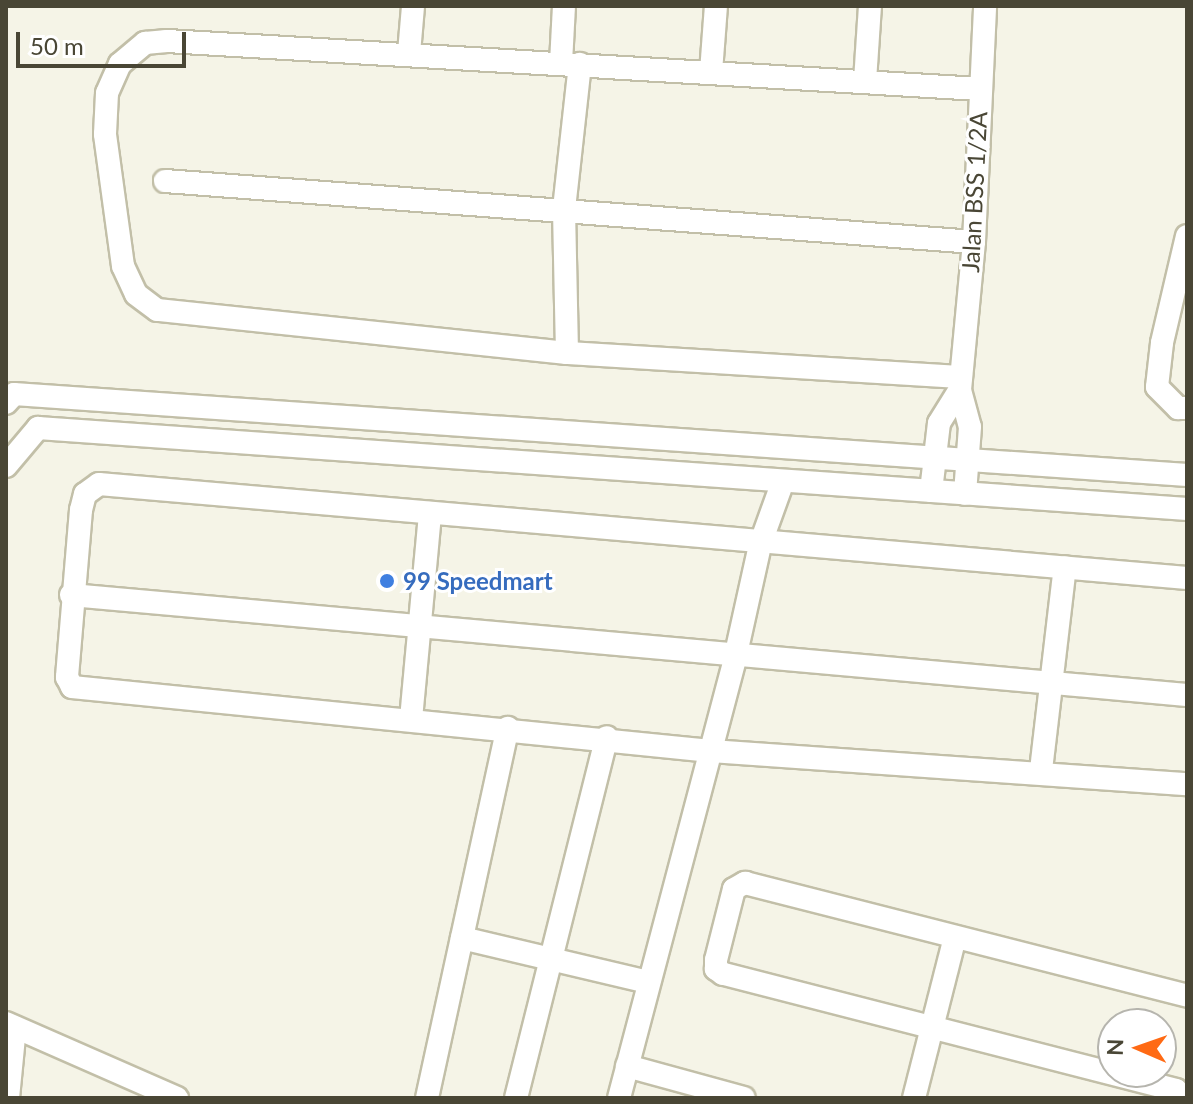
<!DOCTYPE html>
<html>
<head>
<meta charset="utf-8">
<style>
  body { margin:0 }
  #map { position:relative; width:1193px; height:1104px; overflow:hidden; background:#f5f4e7; font-family:Lato,sans-serif }
  div>[style] { position:absolute }
  .roads { filter:drop-shadow(2px 0 #c2bfa8) drop-shadow(-2px 0 #c2bfa8) drop-shadow(0 2px #c2bfa8) drop-shadow(0 -2px #c2bfa8) }
  .minor>* { height:22px; margin:-11px; padding:0 11px; transform-origin:11px; border-radius:11px; background:#fff }
  .dots>* { width:22px; height:22px; translate:-50% -50%; box-sizing:border-box; border:4px solid #fff; border-radius:50% }
  span { translate:-50% -50%; white-space:nowrap; text-align:center; line-height:1.15; -webkit-text-stroke:6px #fff; paint-order:stroke }
  .street-label { font-size:24px; color:#494635 }
  .shop-label { font-size:24px; color:#366cbe; font-weight:700 }
  .left { translate:0 -50%; text-align:left }
  .frame { position:absolute; inset:0; border:8px solid #494635; pointer-events:none }
  .north { position:absolute; left:1097px; top:1008px; width:80px; height:80px; box-sizing:border-box; background:#fff; border:2px solid #b6b5ae; border-radius:50%; rotate:272deg; font-size:22px; font-weight:700; line-height:32px; text-align:center; color:#494635 }
  .north::after { content:''; display:block; margin:auto; width:28px; height:36px; background:#ff6a14; clip-path:polygon(50% 0,100% 100%,50% 72%,0 100%) }
  .scale { position:absolute; left:16px; top:32px; width:170px; height:36px; box-sizing:border-box; border:4px solid #494635; border-top:0; padding-left:10px; font-size:24px; line-height:28px; white-space:nowrap; color:#494635; -webkit-text-stroke:6px #fff; paint-order:stroke }
</style>
</head>
<body>
<div id="map">
  <div class="roads">
    <div class="minor">
      <div style="left:409px;top:53px;width:47px;rotate:-85.1deg"></div>
      <div style="left:561px;top:63px;width:57px;rotate:-87deg"></div>
      <div style="left:711px;top:72px;width:66px;rotate:-85.7deg"></div>
      <div style="left:865px;top:81px;width:75px;rotate:-86.2deg"></div>
      <div style="left:165px;top:181px;width:811px;rotate:4.31deg"></div>
      <div style="left:1187px;top:236px;width:110px;rotate:103.2deg"></div>
      <div style="left:1162px;top:343px;width:44px;rotate:96.5deg"></div>
      <div style="left:1157px;top:387px;width:30px;rotate:45deg"></div>
      <div style="left:1178px;top:408px;width:9px"></div>
      <div style="left:567px;top:353px;width:144px;rotate:-91.2deg"></div>
      <div style="left:564px;top:209px;width:146px;rotate:-83.7deg"></div>
      <div style="left:961px;top:377px;width:395px;rotate:-176.5deg"></div>
      <div style="left:567px;top:353px;width:412px;rotate:-174deg"></div>
      <div style="left:157px;top:310px;width:26px;rotate:-143deg"></div>
      <div style="left:136px;top:294px;width:31px;rotate:-115deg"></div>
      <div style="left:123px;top:266px;width:133px;rotate:-97.8deg"></div>
      <div style="left:105px;top:134px;width:41px;rotate:-87.2deg"></div>
      <div style="left:107px;top:93px;width:32px;rotate:-66deg"></div>
      <div style="left:120px;top:64px;width:33px;rotate:-40deg"></div>
      <div style="left:145px;top:43px;width:22px;rotate:-5deg"></div>
      <div style="left:167px;top:41px;width:813px;rotate:3.38deg"></div>
      <div style="left:960px;top:390px;width:149px;rotate:-84.6deg"></div>
      <div style="left:974px;top:242px;width:236px;rotate:-87.3deg"></div>
      <div style="left:6px;top:403px;width:12px;rotate:-48deg"></div>
      <div style="left:14px;top:394px;width:1176px;rotate:3.95deg"></div>
      <div style="left:6px;top:466px;width:50px;rotate:-49.9deg"></div>
      <div style="left:38px;top:428px;width:1152px;rotate:4.03deg"></div>
      <div style="left:931px;top:491px;width:68px;rotate:-83.3deg"></div>
      <div style="left:939px;top:423px;width:39px;rotate:-58deg"></div>
      <div style="left:960px;top:390px;width:38px;rotate:75deg"></div>
      <div style="left:970px;top:427px;width:67px;rotate:94.3deg"></div>
      <div style="left:1187px;top:578px;width:1092px;rotate:-175.06deg"></div>
      <div style="left:99px;top:484px;width:17px;rotate:144deg"></div>
      <div style="left:85px;top:494px;width:16px;rotate:104deg"></div>
      <div style="left:81px;top:510px;width:168px;rotate:94.8deg"></div>
      <div style="left:67px;top:677px;width:11px;rotate:63deg"></div>
      <div style="left:72px;top:687px;width:642px;rotate:5.72deg"></div>
      <div style="left:711px;top:751px;width:477px;rotate:4deg"></div>
      <div style="left:71px;top:595px;width:1120px;rotate:5.12deg"></div>
      <div style="left:411px;top:719px;width:207px;rotate:-84.7deg"></div>
      <div style="left:1041px;top:770px;width:204px;rotate:-83.3deg"></div>
      <div style="left:462px;top:938px;width:191px;rotate:13.3deg"></div>
      <div style="left:6px;top:1023px;width:187px;rotate:23.7deg"></div>
      <div style="left:627px;top:1066px;width:121px;rotate:15.3deg"></div>
      <div style="left:8px;top:1098px;width:71px;rotate:-84.4deg"></div>
      <div style="left:427px;top:1098px;width:379px;rotate:-77.7deg"></div>
      <div style="left:516px;top:1098px;width:372px;rotate:-75.9deg"></div>
      <div style="left:619px;top:1098px;width:455px;rotate:-75.2deg"></div>
      <div style="left:735px;top:658px;width:116px;rotate:-77.5deg"></div>
      <div style="left:760px;top:545px;width:68px;rotate:-70.2deg"></div>
      <div style="left:914px;top:1098px;width:166px;rotate:-75.7deg"></div>
      <div style="left:1174px;top:1098px;width:8px;rotate:-76deg"></div>
      <div style="left:1176px;top:1090px;width:468px;rotate:-165.6deg"></div>
      <div style="left:723px;top:974px;width:9px;rotate:-144deg"></div>
      <div style="left:716px;top:969px;width:9px;rotate:-90deg"></div>
      <div style="left:716px;top:960px;width:73px;rotate:-75.8deg"></div>
      <div style="left:734px;top:889px;width:13px;rotate:-29deg"></div>
      <div style="left:745px;top:883px;width:456px;rotate:14.3deg"></div>
    </div>
  </div>
  <div class="dots">
    <div style="left:387px;top:581px;background:#3f7fe0"></div>
  </div>
  <div class="street-label">
    <span style="left:974px;top:192px;rotate:-87deg">Jalan BSS 1/2A</span>
  </div>
  <div class="shop-label">
    <span class="left" style="left:403px;top:581px">99 Speedmart</span>
  </div>
  <div class="frame"></div>
  <div class="north">N</div>
  <div class="scale">50 m</div>
</div>
</body>
</html>
